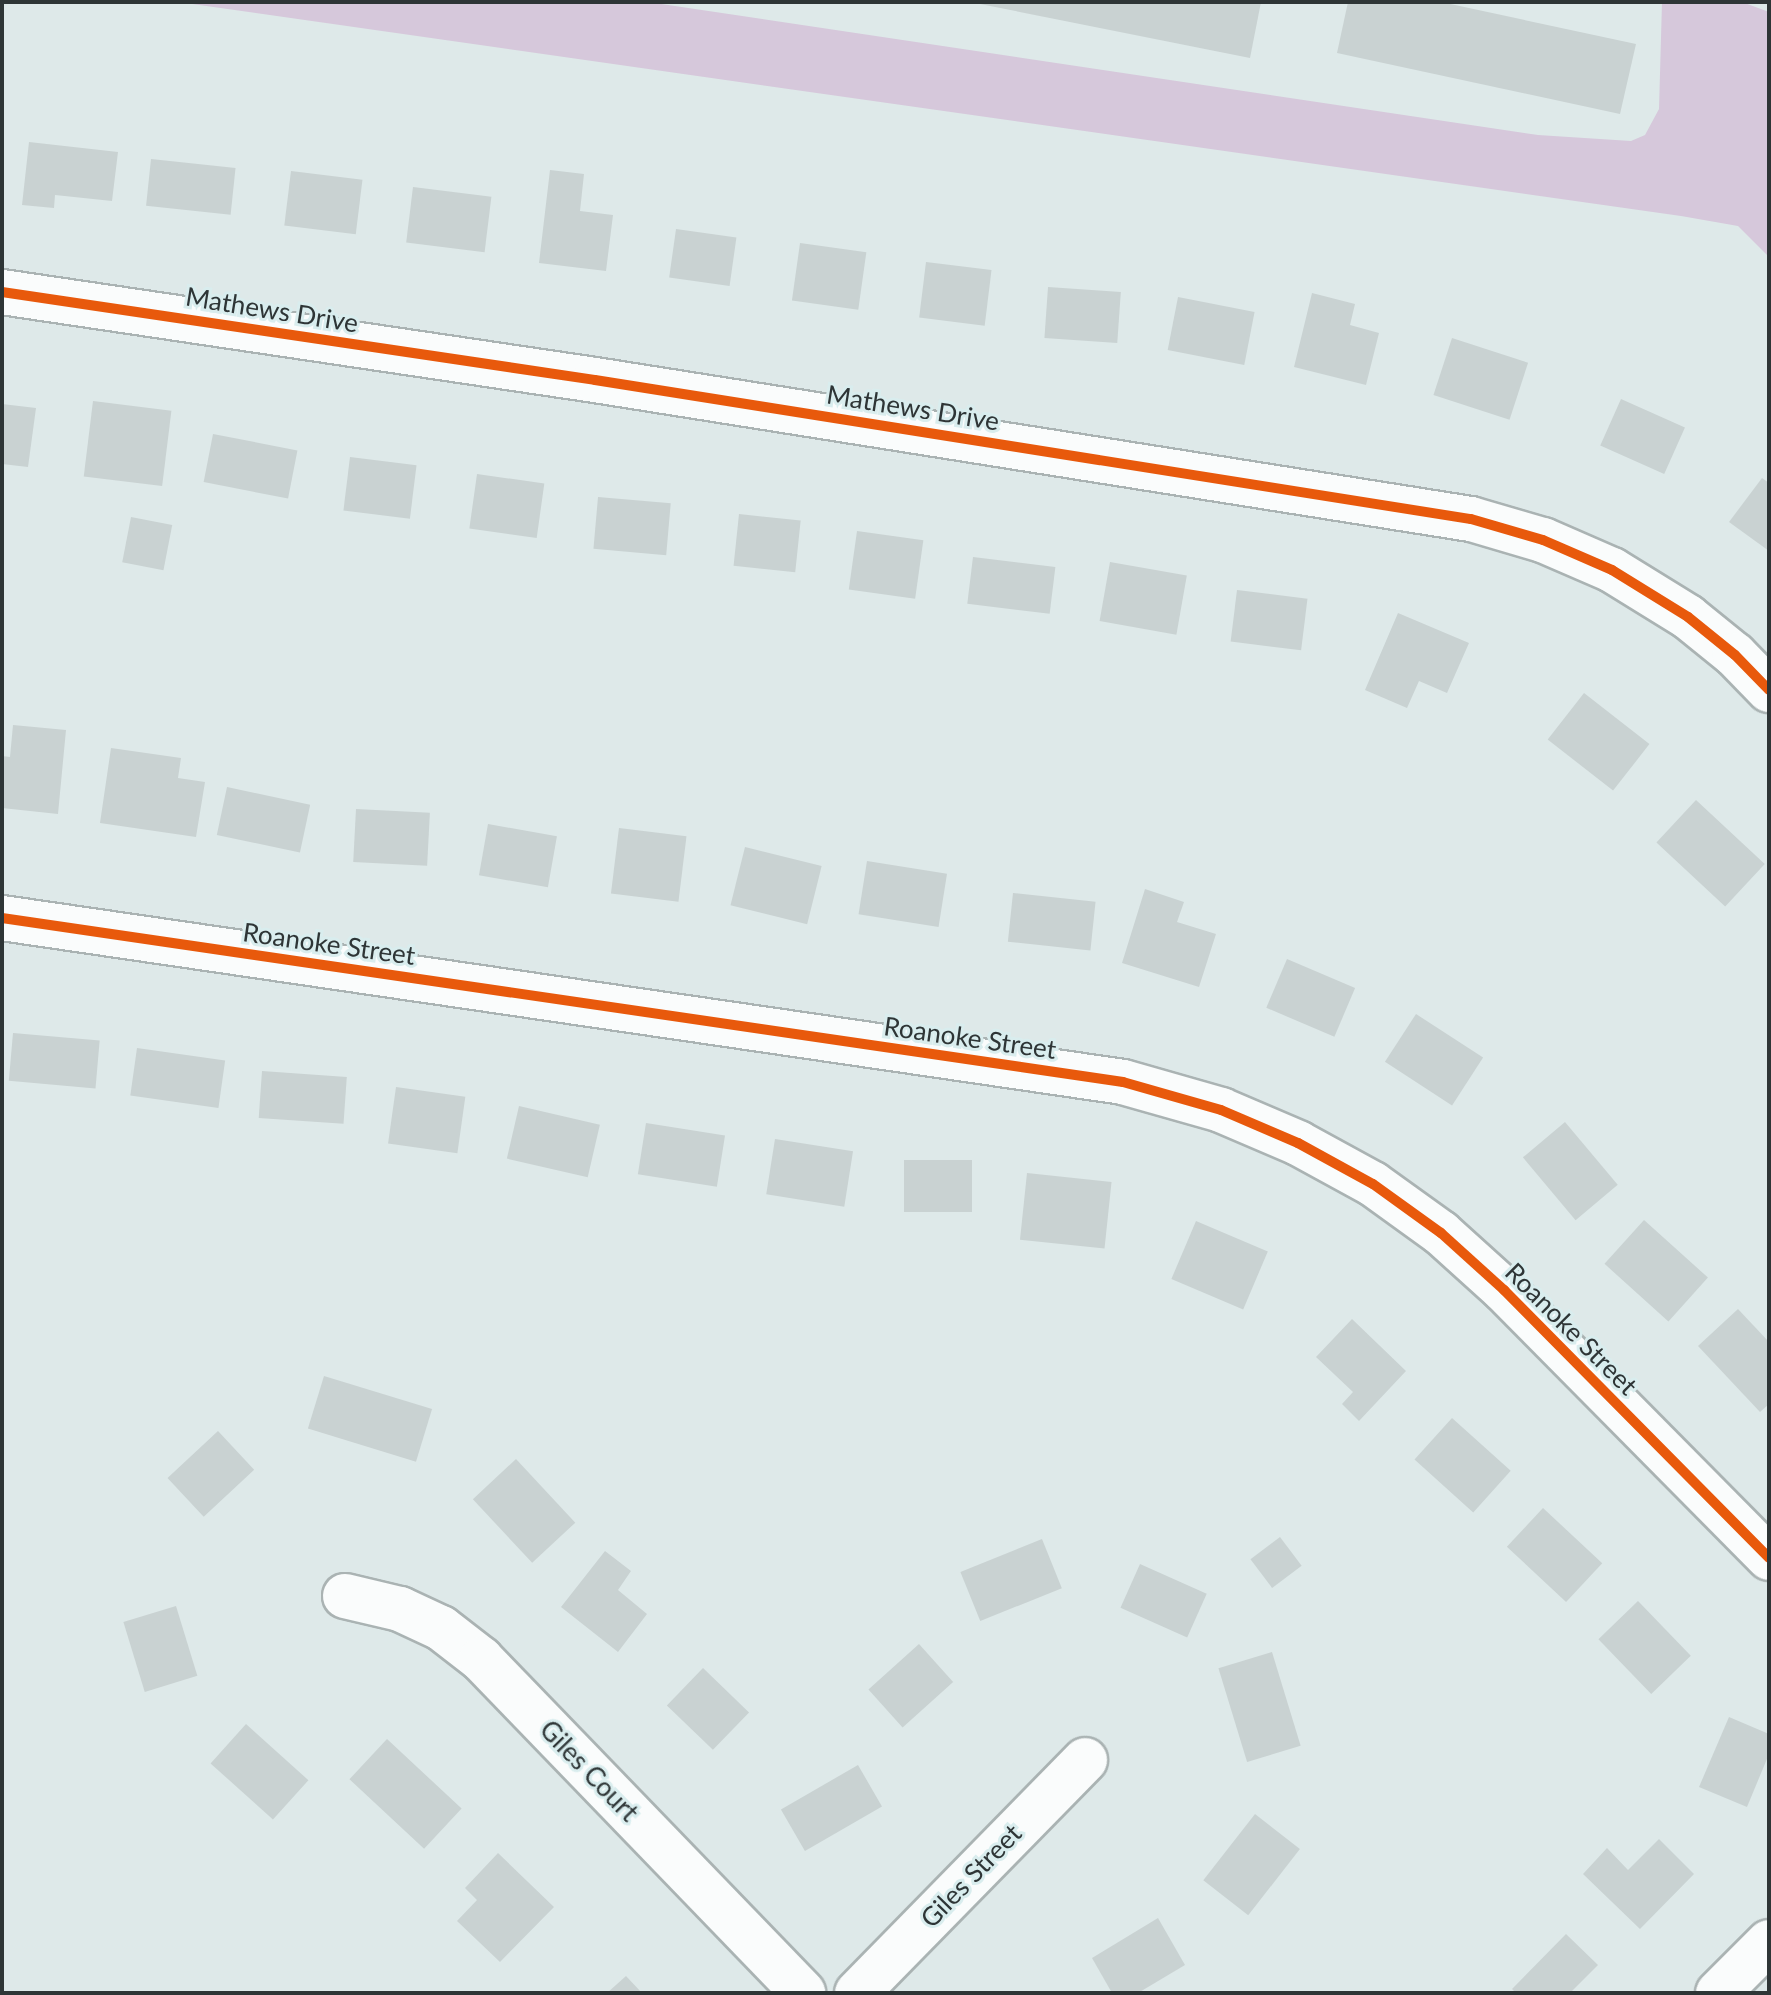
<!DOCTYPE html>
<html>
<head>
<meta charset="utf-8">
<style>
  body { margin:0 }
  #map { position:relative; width:1771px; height:1995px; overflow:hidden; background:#dee9e9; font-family:Lato,sans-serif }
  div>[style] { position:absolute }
  .forest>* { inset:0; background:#d6c8db }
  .building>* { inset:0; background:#c9d2d2; transform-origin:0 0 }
  .roads { filter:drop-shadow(2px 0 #aab3b3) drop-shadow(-2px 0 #aab3b3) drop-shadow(0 2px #aab3b3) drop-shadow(0 -2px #aab3b3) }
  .minor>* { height:44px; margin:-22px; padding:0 22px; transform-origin:22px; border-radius:22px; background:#fafcfc }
  .cycleway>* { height:10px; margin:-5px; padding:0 5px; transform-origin:5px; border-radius:5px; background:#e8590c }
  span { translate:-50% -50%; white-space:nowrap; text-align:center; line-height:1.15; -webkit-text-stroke:6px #d9edee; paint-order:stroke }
  .street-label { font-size:26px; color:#2e3536 }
  .frame { position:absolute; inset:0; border:4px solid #2e3536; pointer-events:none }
</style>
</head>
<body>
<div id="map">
  <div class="forest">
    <div style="clip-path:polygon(178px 2px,648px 2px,1538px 135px,1631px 141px,1645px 135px,1659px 109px,1662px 2px,1742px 2px,1769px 12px,1769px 257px,1738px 226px,1681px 216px)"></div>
  </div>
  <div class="building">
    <div style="clip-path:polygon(970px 2px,1261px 2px,1250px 58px)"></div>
    <div style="clip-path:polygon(1348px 2px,1441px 2px,1636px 44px,1620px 114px,1337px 53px)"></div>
    <div style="clip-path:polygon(29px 142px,118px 152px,112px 201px,55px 195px,54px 208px,22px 205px)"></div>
    <div style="left:151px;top:159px;width:85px;height:47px;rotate:6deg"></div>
    <div style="clip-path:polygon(550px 170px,584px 174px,580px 211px,613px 215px,606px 271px,539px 263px)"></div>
    <div style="left:291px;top:171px;width:72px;height:55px;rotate:7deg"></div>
    <div style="left:413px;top:187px;width:79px;height:56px;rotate:7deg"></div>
    <div style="left:676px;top:229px;width:61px;height:49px;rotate:8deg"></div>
    <div style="left:800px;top:243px;width:67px;height:58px;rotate:8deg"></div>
    <div style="left:926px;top:262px;width:66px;height:56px;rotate:7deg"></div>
    <div style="left:1048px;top:287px;width:73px;height:51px;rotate:4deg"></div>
    <div style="clip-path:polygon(1312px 293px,1355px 304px,1350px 325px,1379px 333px,1366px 385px,1294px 367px)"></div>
    <div style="left:1178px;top:297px;width:78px;height:54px;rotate:11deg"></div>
    <div style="left:1452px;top:338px;width:80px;height:60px;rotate:18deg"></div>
    <div style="left:1621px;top:399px;width:70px;height:51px;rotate:24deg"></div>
    <div style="left:93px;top:401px;width:79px;height:76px;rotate:7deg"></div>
    <div style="clip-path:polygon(2px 404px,36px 408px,28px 467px,2px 464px)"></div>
    <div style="left:213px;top:434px;width:86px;height:49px;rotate:11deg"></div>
    <div style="left:350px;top:457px;width:67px;height:54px;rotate:7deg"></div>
    <div style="left:477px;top:474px;width:68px;height:55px;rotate:8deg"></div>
    <div style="clip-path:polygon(1762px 478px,1769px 483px,1769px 551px,1729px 522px)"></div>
    <div style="left:598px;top:497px;width:73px;height:52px;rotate:5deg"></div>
    <div style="left:739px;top:514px;width:62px;height:52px;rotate:6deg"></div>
    <div style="left:131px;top:517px;width:42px;height:46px;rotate:11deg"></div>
    <div style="left:857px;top:531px;width:67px;height:59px;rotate:8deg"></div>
    <div style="left:973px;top:557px;width:83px;height:47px;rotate:7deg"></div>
    <div style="left:1110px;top:562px;width:78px;height:60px;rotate:10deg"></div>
    <div style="left:1237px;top:590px;width:71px;height:52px;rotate:7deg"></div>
    <div style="clip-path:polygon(1398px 613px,1469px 643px,1447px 693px,1419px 681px,1407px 708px,1365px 690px)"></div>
    <div style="left:1584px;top:693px;width:83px;height:59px;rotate:38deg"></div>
    <div style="clip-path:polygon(13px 725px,66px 730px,58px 814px,2px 808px,2px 756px,10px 757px)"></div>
    <div style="clip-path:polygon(111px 748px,181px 758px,178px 778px,205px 782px,196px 837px,100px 823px)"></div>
    <div style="left:227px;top:787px;width:85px;height:49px;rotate:12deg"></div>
    <div style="left:1696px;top:800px;width:94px;height:58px;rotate:43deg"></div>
    <div style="left:356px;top:809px;width:74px;height:53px;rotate:3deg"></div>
    <div style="left:488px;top:824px;width:70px;height:52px;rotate:10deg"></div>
    <div style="left:619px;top:828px;width:68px;height:66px;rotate:7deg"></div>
    <div style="left:745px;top:847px;width:79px;height:60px;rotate:14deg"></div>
    <div style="left:867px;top:861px;width:81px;height:54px;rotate:9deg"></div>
    <div style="clip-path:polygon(1145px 889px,1184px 902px,1177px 922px,1216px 934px,1199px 987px,1122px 963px)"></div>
    <div style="left:1013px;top:893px;width:83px;height:49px;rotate:6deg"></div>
    <div style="left:1287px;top:959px;width:74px;height:53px;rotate:23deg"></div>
    <div style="left:1416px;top:1014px;width:80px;height:57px;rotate:33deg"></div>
    <div style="left:13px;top:1033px;width:87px;height:48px;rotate:5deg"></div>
    <div style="left:137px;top:1048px;width:89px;height:48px;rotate:8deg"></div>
    <div style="left:262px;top:1071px;width:85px;height:47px;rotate:4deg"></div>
    <div style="left:396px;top:1087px;width:70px;height:57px;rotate:8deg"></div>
    <div style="left:519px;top:1106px;width:83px;height:54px;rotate:13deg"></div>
    <div style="left:1565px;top:1122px;width:82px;height:55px;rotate:50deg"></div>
    <div style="left:646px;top:1123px;width:80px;height:52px;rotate:9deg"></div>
    <div style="left:775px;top:1139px;width:79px;height:56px;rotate:9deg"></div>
    <div style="left:904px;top:1160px;width:68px;height:52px"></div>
    <div style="left:1027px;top:1173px;width:85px;height:67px;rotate:6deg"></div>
    <div style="left:1644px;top:1220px;width:86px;height:59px;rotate:42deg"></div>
    <div style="left:1196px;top:1221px;width:78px;height:63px;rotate:23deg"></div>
    <div style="clip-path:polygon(1738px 1309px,1769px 1342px,1769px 1404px,1760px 1412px,1698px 1346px)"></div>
    <div style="clip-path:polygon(1352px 1319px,1406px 1371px,1359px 1421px,1342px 1404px,1353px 1392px,1316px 1357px)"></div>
    <div style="left:324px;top:1376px;width:113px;height:55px;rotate:17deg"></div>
    <div style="left:1452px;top:1418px;width:79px;height:56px;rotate:42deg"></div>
    <div style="left:218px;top:1431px;width:53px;height:69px;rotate:47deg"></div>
    <div style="left:516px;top:1459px;width:87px;height:59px;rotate:47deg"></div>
    <div style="left:1543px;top:1508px;width:81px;height:53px;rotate:43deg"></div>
    <div style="left:1280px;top:1537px;width:36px;height:37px;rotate:53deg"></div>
    <div style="left:1042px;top:1539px;width:53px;height:88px;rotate:68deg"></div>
    <div style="clip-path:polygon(605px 1551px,631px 1571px,618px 1590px,647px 1614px,618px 1652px,561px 1607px)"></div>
    <div style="left:1140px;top:1564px;width:73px;height:48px;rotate:24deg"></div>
    <div style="left:1638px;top:1601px;width:76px;height:55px;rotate:46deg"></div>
    <div style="left:176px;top:1606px;width:73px;height:55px;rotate:73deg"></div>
    <div style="left:919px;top:1644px;width:51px;height:68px;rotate:48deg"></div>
    <div style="left:1272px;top:1652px;width:98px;height:56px;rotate:73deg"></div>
    <div style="left:703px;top:1668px;width:64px;height:52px;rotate:44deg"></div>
    <div style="clip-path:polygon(1729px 1717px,1769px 1734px,1769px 1754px,1747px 1807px,1699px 1787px)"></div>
    <div style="left:246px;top:1724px;width:84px;height:53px;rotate:42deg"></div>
    <div style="left:387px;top:1739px;width:102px;height:55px;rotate:43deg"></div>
    <div style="left:858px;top:1765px;width:48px;height:89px;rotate:60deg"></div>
    <div style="left:1255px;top:1814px;width:57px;height:84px;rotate:38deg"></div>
    <div style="clip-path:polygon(1659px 1839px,1694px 1874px,1640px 1929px,1583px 1874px,1607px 1848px,1628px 1870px)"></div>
    <div style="clip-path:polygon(498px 1853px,554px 1907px,500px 1962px,457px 1921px,477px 1900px,465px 1888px)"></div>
    <div style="clip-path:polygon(1158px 1918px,1185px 1965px,1138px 1993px,1112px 1993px,1092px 1958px)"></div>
    <div style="clip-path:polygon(1566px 1934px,1598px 1965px,1570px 1993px,1516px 1993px,1512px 1989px)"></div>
    <div style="clip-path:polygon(626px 1976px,642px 1993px,607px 1993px)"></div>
  </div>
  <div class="roads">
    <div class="minor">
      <div style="left:2px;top:292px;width:599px;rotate:8.44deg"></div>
      <div style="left:595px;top:380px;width:887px;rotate:9.02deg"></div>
      <div style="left:1471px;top:519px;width:75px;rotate:16.3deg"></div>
      <div style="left:1543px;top:540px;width:75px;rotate:23.5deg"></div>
      <div style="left:1612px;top:570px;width:89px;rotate:31.7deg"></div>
      <div style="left:1688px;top:617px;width:60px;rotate:39deg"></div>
      <div style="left:1735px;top:655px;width:49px;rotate:45.8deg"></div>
      <div style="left:2px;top:918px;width:1133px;rotate:8.32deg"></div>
      <div style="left:1123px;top:1082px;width:102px;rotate:15.9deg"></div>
      <div style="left:1221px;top:1110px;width:84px;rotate:23.2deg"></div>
      <div style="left:1298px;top:1143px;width:85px;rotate:28.7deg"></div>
      <div style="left:1373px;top:1184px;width:84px;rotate:35.8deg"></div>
      <div style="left:1441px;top:1233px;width:85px;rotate:42.1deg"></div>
      <div style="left:1504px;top:1290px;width:377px;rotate:45.3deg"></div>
      <div style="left:345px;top:1596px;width:57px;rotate:13.3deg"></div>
      <div style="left:400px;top:1609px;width:45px;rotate:24.9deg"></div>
      <div style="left:441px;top:1628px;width:51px;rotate:37.8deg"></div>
      <div style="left:481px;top:1659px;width:464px;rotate:46deg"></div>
      <div style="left:857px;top:1993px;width:326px;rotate:-45.6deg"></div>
      <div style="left:1718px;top:1993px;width:72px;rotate:-45deg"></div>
    </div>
  </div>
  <div class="cycleway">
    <div style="left:2px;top:292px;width:599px;rotate:8.44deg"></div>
    <div style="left:595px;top:380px;width:887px;rotate:9.02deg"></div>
    <div style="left:1471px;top:519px;width:75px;rotate:16.3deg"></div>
    <div style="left:1543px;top:540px;width:75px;rotate:23.5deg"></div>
    <div style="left:1612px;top:570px;width:89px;rotate:31.7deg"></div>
    <div style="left:1688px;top:617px;width:60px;rotate:39deg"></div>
    <div style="left:1735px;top:655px;width:49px;rotate:45.8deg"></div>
    <div style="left:2px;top:918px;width:1133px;rotate:8.32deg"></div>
    <div style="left:1123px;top:1082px;width:102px;rotate:15.9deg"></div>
    <div style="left:1221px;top:1110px;width:84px;rotate:23.2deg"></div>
    <div style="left:1298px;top:1143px;width:85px;rotate:28.7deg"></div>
    <div style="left:1373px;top:1184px;width:84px;rotate:35.8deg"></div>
    <div style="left:1441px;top:1233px;width:85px;rotate:42.1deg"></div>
    <div style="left:1504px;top:1290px;width:377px;rotate:45.3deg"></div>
  </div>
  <div class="street-label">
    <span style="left:272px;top:310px;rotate:9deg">Mathews Drive</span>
    <span style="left:913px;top:408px;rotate:9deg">Mathews Drive</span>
    <span style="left:329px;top:944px;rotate:8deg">Roanoke Street</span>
    <span style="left:970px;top:1038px;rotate:8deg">Roanoke Street</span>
    <span style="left:1571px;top:1329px;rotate:45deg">Roanoke Street</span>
    <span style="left:589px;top:1771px;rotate:46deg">Giles Court</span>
    <span style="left:971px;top:1876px;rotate:-46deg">Giles Street</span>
  </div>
  <div class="frame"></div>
</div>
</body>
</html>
